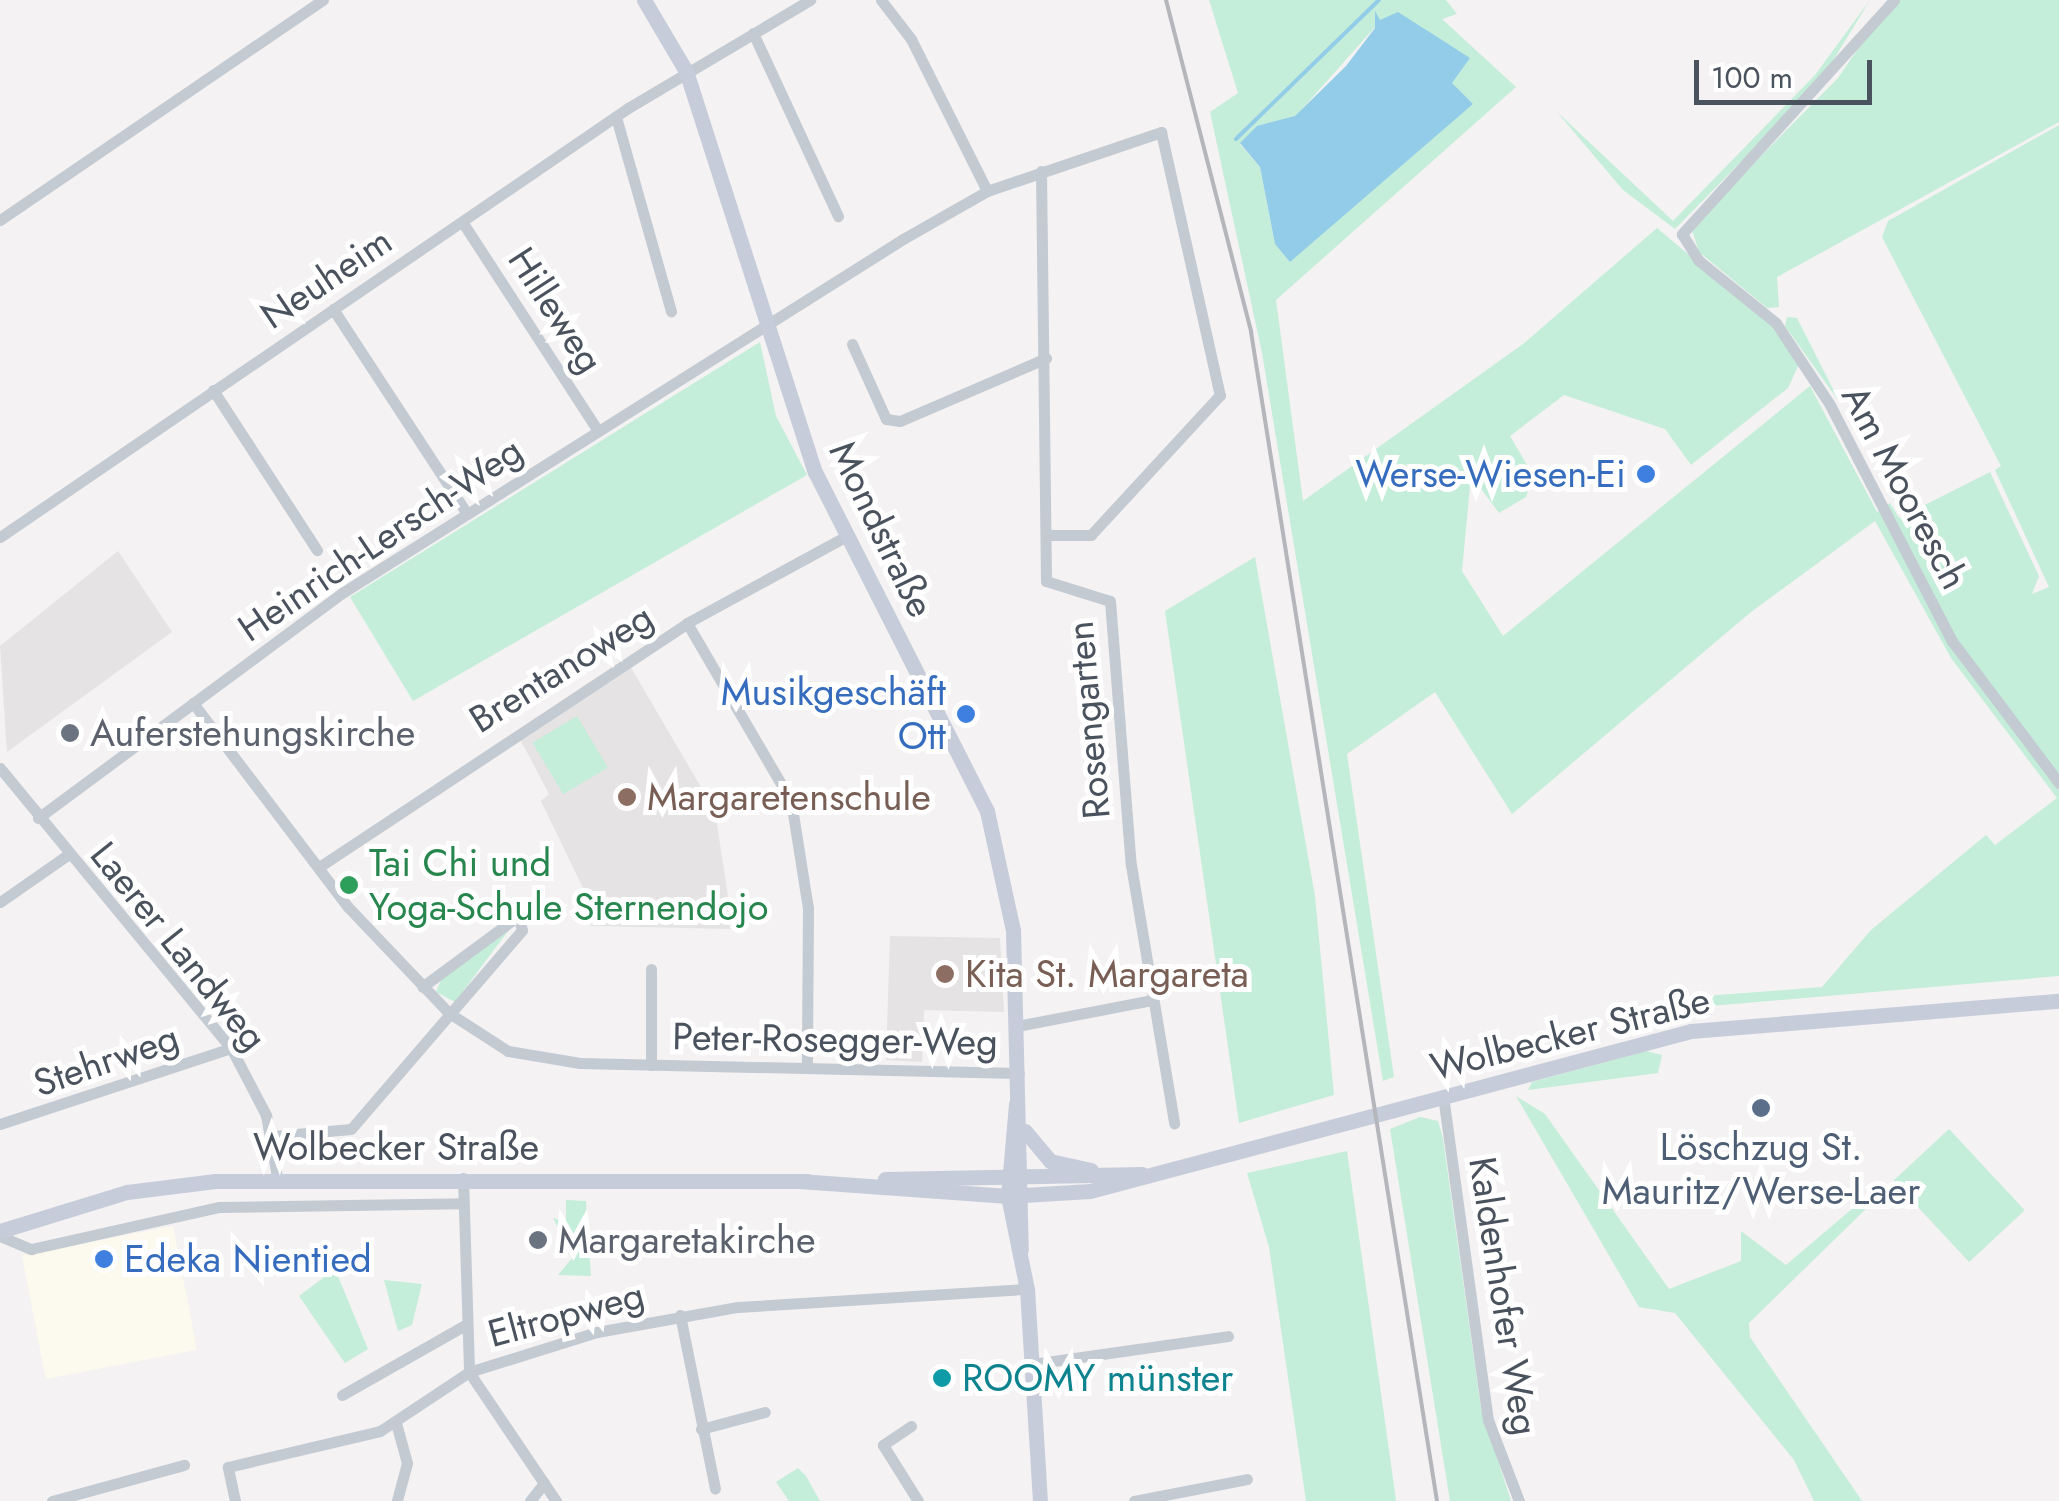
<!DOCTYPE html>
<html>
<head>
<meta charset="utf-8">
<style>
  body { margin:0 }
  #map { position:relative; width:2059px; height:1501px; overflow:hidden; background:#f4f2f2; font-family:Jost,sans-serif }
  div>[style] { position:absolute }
  .commercial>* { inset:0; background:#fcfaee; transform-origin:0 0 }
  .education>* { inset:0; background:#e5e3e3 }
  .green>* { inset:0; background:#c4eed9; transform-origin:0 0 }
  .water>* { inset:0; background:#93cce9 }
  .stream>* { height:4px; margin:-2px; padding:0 2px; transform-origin:2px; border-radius:2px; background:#93cce9 }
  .street>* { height:11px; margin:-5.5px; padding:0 5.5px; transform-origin:5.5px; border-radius:5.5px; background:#c3cad2 }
  .secondary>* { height:15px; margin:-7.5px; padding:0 7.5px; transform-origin:7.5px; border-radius:7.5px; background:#c6ccd9 }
  .rail>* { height:4px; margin:-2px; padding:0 2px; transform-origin:2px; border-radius:2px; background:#b4b6bb }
  .dots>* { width:28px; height:28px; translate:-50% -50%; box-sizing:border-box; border:5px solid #fff; border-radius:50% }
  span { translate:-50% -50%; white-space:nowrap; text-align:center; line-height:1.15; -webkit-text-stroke:10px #fff; paint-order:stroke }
  .street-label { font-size:38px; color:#4a525e }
  .shop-label { font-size:38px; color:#366cbe }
  .right { translate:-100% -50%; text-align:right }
  .left { translate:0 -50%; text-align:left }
  .worship-label { font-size:38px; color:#5b616d }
  .education-label { font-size:38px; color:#785e54 }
  .leisure-label { font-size:38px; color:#27864d }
  .service-label { font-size:38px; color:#4e5e75 }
  .culture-label { font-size:38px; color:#0d838f }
  .scale { position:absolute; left:1694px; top:60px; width:178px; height:45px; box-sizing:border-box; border:5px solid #4a525e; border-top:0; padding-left:12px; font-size:30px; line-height:35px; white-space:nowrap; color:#4a525e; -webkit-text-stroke:8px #fff; paint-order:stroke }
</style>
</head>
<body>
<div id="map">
  <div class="commercial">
    <div style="left:173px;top:1226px;width:126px;height:154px;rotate:79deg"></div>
  </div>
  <div class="education">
    <div style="clip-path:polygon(118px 551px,172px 632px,7px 752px,0 646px)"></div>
    <div style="clip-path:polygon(630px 666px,715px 811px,733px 929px,591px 926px,594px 911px,541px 801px,549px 794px,519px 737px)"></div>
    <div style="clip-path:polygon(890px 936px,1000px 938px,1004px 1012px,924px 1010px,922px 1062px,886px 1060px)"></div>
  </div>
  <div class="green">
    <div style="clip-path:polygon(evenodd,1209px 0,1446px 0,1457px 14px,1442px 19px,1516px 87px,1276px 300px,1303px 501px,1523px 344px,1657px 228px,1770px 323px,1799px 364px,1788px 388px,1691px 465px,1665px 429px,1564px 395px,1510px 436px,1533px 475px,1526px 497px,1499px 513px,1471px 475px,1462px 571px,1503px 636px,1810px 386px,1877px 512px,1890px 503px,1899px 518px,1990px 472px,2039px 576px,2032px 594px,2049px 587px,1995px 470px,2001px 466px,1882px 237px,1888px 221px,2059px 125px,2059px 976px,1664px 1010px,1705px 996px,1822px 987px,1871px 930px,1986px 835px,1995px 845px,2057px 798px,1951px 658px,1875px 521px,1751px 612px,1512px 814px,1435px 692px,1347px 754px,1394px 1077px,1383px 1081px,1262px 353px,1210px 112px,1238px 93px,1209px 0,1375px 27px,1473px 104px,1275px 244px,1260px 167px,1240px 144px,1295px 117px,1375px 27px)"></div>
    <div style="clip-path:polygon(1870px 0,1821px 80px,1675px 229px,1623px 190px,1557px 112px,1673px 221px,1815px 75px)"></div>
    <div style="clip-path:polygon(1891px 0,2059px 0,2059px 122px,1777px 277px,1779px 307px,1767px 308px,1699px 252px,1691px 227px,1838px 78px)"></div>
    <div style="clip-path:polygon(1787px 317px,1797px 318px,1840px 403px,1785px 326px)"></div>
    <div style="clip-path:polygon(760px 342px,776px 416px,807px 475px,413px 701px,350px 597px)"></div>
    <div style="clip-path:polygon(1255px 557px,1315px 896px,1334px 1095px,1239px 1123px,1165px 611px)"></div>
    <div style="left:577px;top:716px;width:60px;height:52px;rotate:59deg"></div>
    <div style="clip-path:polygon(514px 923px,455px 1002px,436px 992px,441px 980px)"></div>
    <div style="clip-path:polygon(1646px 1051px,1662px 1055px,1658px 1073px,1528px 1090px,1532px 1082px)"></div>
    <div style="clip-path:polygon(1516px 1096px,1545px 1114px,1669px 1289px,1741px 1261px,1741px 1231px,1786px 1265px,1873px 1191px,1875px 1200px,1749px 1323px,1750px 1337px,1862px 1501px,1814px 1501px,1794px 1460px,1675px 1313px,1639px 1307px)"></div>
    <div style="clip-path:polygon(1420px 1117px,1438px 1121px,1443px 1139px,1481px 1408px,1511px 1501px,1450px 1501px,1390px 1129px)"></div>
    <div style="left:1949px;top:1129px;width:111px;height:76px;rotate:47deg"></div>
    <div style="clip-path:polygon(1347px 1151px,1395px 1493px,1396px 1501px,1306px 1501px,1269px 1247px,1247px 1173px)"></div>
    <div style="clip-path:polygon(566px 1200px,586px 1201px,591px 1276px,558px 1275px,573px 1257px,553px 1218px,566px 1222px)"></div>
    <div style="clip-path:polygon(335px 1269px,368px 1349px,345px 1363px,299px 1296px)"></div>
    <div style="clip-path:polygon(384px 1280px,422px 1284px,412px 1325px,398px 1331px)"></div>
    <div style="clip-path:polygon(798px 1468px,806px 1476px,820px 1501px,789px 1501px,776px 1482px)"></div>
  </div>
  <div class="water">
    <div style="clip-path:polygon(1375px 11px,1380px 20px,1398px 12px,1470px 58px,1452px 83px,1473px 104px,1290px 262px,1275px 244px,1260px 167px,1240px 143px,1257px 126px,1295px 116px,1346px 66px,1375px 28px)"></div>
  </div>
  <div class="stream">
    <div style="left:1236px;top:139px;width:199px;rotate:-44.2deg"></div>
  </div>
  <div class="street">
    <div style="left:881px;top:0;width:49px;rotate:52.4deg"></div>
    <div style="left:911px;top:39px;width:170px;rotate:63.4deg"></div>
    <div style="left:1894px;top:0;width:316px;rotate:132.2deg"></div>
    <div style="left:1682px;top:234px;width:31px;rotate:58deg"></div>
    <div style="left:1698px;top:260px;width:100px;rotate:38.9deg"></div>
    <div style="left:1776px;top:323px;width:98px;rotate:56.6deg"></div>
    <div style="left:1830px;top:405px;width:266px;rotate:62.7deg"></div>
    <div style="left:1952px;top:641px;width:178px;rotate:53deg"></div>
    <div style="left:753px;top:33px;width:202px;rotate:65.1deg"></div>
    <div style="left:616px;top:117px;width:202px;rotate:74.2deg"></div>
    <div style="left:1041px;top:171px;width:410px;rotate:89.3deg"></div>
    <div style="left:1046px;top:581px;width:67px;rotate:17.4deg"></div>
    <div style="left:1110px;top:601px;width:265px;rotate:85.5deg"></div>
    <div style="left:1131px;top:865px;width:262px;rotate:80.5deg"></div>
    <div style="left:0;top:220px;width:391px;rotate:-34.3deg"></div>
    <div style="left:463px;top:223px;width:248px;rotate:57deg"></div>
    <div style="left:333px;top:309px;width:245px;rotate:56.8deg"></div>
    <div style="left:852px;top:344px;width:82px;rotate:65.6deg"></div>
    <div style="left:886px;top:419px;width:14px;rotate:8deg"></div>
    <div style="left:900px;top:421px;width:159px;rotate:-23.3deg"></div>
    <div style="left:213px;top:390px;width:191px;rotate:57deg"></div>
    <div style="left:0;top:537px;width:761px;rotate:-34.34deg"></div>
    <div style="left:628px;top:108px;width:212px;rotate:-30.7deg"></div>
    <div style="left:687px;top:623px;width:206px;rotate:59.7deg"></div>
    <div style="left:791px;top:801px;width:108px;rotate:81deg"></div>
    <div style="left:808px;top:908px;width:159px;rotate:90.4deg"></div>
    <div style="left:193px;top:703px;width:256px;rotate:52.8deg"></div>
    <div style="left:348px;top:907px;width:146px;rotate:46.4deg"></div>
    <div style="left:449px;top:1013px;width:70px;rotate:32.8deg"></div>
    <div style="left:508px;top:1051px;width:73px;rotate:9.5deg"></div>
    <div style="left:580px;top:1063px;width:439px;rotate:1.3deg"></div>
    <div style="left:0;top:768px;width:363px;rotate:50.5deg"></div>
    <div style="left:231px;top:1048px;width:76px;rotate:62.4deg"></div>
    <div style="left:266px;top:1115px;width:63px;rotate:79.9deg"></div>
    <div style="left:38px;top:818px;width:378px;rotate:-36.5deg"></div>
    <div style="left:342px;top:593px;width:663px;rotate:-32.25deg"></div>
    <div style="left:903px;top:239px;width:97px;rotate:-29.7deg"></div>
    <div style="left:987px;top:191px;width:184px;rotate:-18.7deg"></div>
    <div style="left:1161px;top:132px;width:270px;rotate:77.4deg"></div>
    <div style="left:1220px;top:395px;width:190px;rotate:132.7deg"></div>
    <div style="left:1091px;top:535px;width:43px;rotate:180deg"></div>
    <div style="left:319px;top:867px;width:442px;rotate:-33.5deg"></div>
    <div style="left:687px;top:623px;width:180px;rotate:-28.6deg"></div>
    <div style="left:0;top:902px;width:80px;rotate:-34.9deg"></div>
    <div style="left:1017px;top:1026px;width:137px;rotate:-10.9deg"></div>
    <div style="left:651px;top:1065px;width:96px;rotate:-90deg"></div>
    <div style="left:1443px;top:1096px;width:327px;rotate:82.1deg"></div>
    <div style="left:1488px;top:1420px;width:87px;rotate:69.1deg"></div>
    <div style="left:0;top:1124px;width:243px;rotate:-18.2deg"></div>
    <div style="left:274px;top:1136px;width:77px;rotate:-5.2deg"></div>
    <div style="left:351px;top:1129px;width:262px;rotate:-49.3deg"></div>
    <div style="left:522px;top:930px;width:15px;rotate:-106deg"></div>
    <div style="left:518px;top:916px;width:119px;rotate:143.5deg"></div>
    <div style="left:463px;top:1178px;width:194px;rotate:88.2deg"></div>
    <div style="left:469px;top:1372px;width:156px;rotate:56deg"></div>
    <div style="left:0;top:1236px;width:34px;rotate:23deg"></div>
    <div style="left:31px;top:1249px;width:193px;rotate:-12.6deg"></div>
    <div style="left:219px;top:1207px;width:244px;rotate:-0.9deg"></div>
    <div style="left:680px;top:1315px;width:177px;rotate:78.6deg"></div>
    <div style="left:1032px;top:1364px;width:198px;rotate:-8.1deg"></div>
    <div style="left:342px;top:1395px;width:142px;rotate:-29.6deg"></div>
    <div style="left:396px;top:1423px;width:41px;rotate:74.6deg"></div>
    <div style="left:407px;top:1463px;width:39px;rotate:105deg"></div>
    <div style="left:911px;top:1426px;width:34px;rotate:146deg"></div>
    <div style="left:883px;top:1445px;width:66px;rotate:58deg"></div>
    <div style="left:701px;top:1429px;width:66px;rotate:-14.9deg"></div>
    <div style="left:52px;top:1501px;width:137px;rotate:-15.3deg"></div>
    <div style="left:235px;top:1501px;width:35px;rotate:-102deg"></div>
    <div style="left:228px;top:1467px;width:156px;rotate:-13.3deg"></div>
    <div style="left:380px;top:1431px;width:107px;rotate:-33.5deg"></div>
    <div style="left:469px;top:1372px;width:134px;rotate:-17.4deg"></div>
    <div style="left:597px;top:1332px;width:143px;rotate:-10.1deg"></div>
    <div style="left:738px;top:1307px;width:290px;rotate:-3.6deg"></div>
    <div style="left:530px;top:1501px;width:23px;rotate:-52deg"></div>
    <div style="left:1134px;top:1501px;width:115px;rotate:-11deg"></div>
  </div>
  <div class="secondary">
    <div style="left:644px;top:0;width:82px;rotate:59.4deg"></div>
    <div style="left:686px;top:71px;width:421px;rotate:72.2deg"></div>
    <div style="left:815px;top:472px;width:380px;rotate:63.1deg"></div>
    <div style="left:987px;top:811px;width:122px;rotate:77.7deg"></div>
    <div style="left:1013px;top:930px;width:320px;rotate:88.6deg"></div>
    <div style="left:1016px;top:1104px;width:92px;rotate:95deg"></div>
    <div style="left:1008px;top:1196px;width:95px;rotate:78.5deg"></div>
    <div style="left:1027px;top:1289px;width:212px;rotate:86.5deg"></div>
    <div style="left:1025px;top:1131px;width:39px;rotate:50deg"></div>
    <div style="left:1050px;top:1161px;width:42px;rotate:12.4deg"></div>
    <div style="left:885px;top:1179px;width:257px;rotate:-1.1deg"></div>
    <div style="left:799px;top:1181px;width:210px;rotate:4.1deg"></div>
    <div style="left:1008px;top:1196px;width:82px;rotate:-3.5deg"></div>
    <div style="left:1090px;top:1191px;width:622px;rotate:-14.91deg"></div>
    <div style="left:1691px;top:1031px;width:369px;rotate:-4.7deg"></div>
    <div style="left:0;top:1231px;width:133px;rotate:-17.1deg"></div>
    <div style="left:127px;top:1192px;width:89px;rotate:-7.1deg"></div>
    <div style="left:215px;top:1181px;width:592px"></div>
  </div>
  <div class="rail">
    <div style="left:1166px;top:0;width:343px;rotate:75.6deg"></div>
    <div style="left:1251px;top:332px;width:1184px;rotate:80.96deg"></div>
  </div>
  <div class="dots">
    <div style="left:1646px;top:474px;background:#3f7fe0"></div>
    <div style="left:966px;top:714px;background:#3f7fe0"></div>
    <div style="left:70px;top:733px;background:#6b7280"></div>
    <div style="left:627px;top:797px;background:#8d6e63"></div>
    <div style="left:349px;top:885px;background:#2e9e5b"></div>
    <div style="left:945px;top:974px;background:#8d6e63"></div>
    <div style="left:1761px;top:1108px;background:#5c6f8a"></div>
    <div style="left:538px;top:1240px;background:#6b7280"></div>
    <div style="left:104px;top:1259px;background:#3f7fe0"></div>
    <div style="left:942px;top:1378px;background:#0f9aa8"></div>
  </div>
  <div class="street-label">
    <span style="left:326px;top:278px;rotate:-34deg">Neuheim</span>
    <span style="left:556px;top:310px;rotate:57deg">Hilleweg</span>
    <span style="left:1905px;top:487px;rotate:62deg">Am Mooresch</span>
    <span style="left:882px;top:529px;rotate:64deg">Mondstraße</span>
    <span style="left:380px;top:539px;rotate:-34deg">Heinrich-Lersch-Weg</span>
    <span style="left:561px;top:668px;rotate:-32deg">Brentanoweg</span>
    <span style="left:1088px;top:720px;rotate:-95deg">Rosengarten</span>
    <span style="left:179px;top:946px;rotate:51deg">Laerer Landweg</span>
    <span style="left:1570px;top:1033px;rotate:-14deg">Wolbecker Straße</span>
    <span style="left:835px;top:1039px;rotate:1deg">Peter-Rosegger-Weg</span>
    <span style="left:106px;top:1060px;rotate:-19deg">Stehrweg</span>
    <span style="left:396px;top:1147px">Wolbecker Straße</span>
    <span style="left:1504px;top:1296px;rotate:81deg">Kaldenhofer Weg</span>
    <span style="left:566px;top:1314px;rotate:-15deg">Eltropweg</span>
  </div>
  <div class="shop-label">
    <span class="right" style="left:1626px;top:474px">Werse-Wiesen-Ei</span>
    <span class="right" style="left:946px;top:714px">Musikgeschäft<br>Ott</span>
    <span class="left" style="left:124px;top:1259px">Edeka Nientied</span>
  </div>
  <div class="worship-label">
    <span class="left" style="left:90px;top:733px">Auferstehungskirche</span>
    <span class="left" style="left:558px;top:1240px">Margaretakirche</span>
  </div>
  <div class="education-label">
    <span class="left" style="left:647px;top:797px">Margaretenschule</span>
    <span class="left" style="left:965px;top:974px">Kita St. Margareta</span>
  </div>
  <div class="leisure-label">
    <span class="left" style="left:369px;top:885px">Tai Chi und<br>Yoga-Schule Sternendojo</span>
  </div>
  <div class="service-label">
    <span style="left:1761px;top:1169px">Löschzug St.<br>Mauritz/Werse-Laer</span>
  </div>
  <div class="culture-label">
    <span class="left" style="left:962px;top:1378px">ROOMY münster</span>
  </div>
  <div class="scale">100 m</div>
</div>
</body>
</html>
